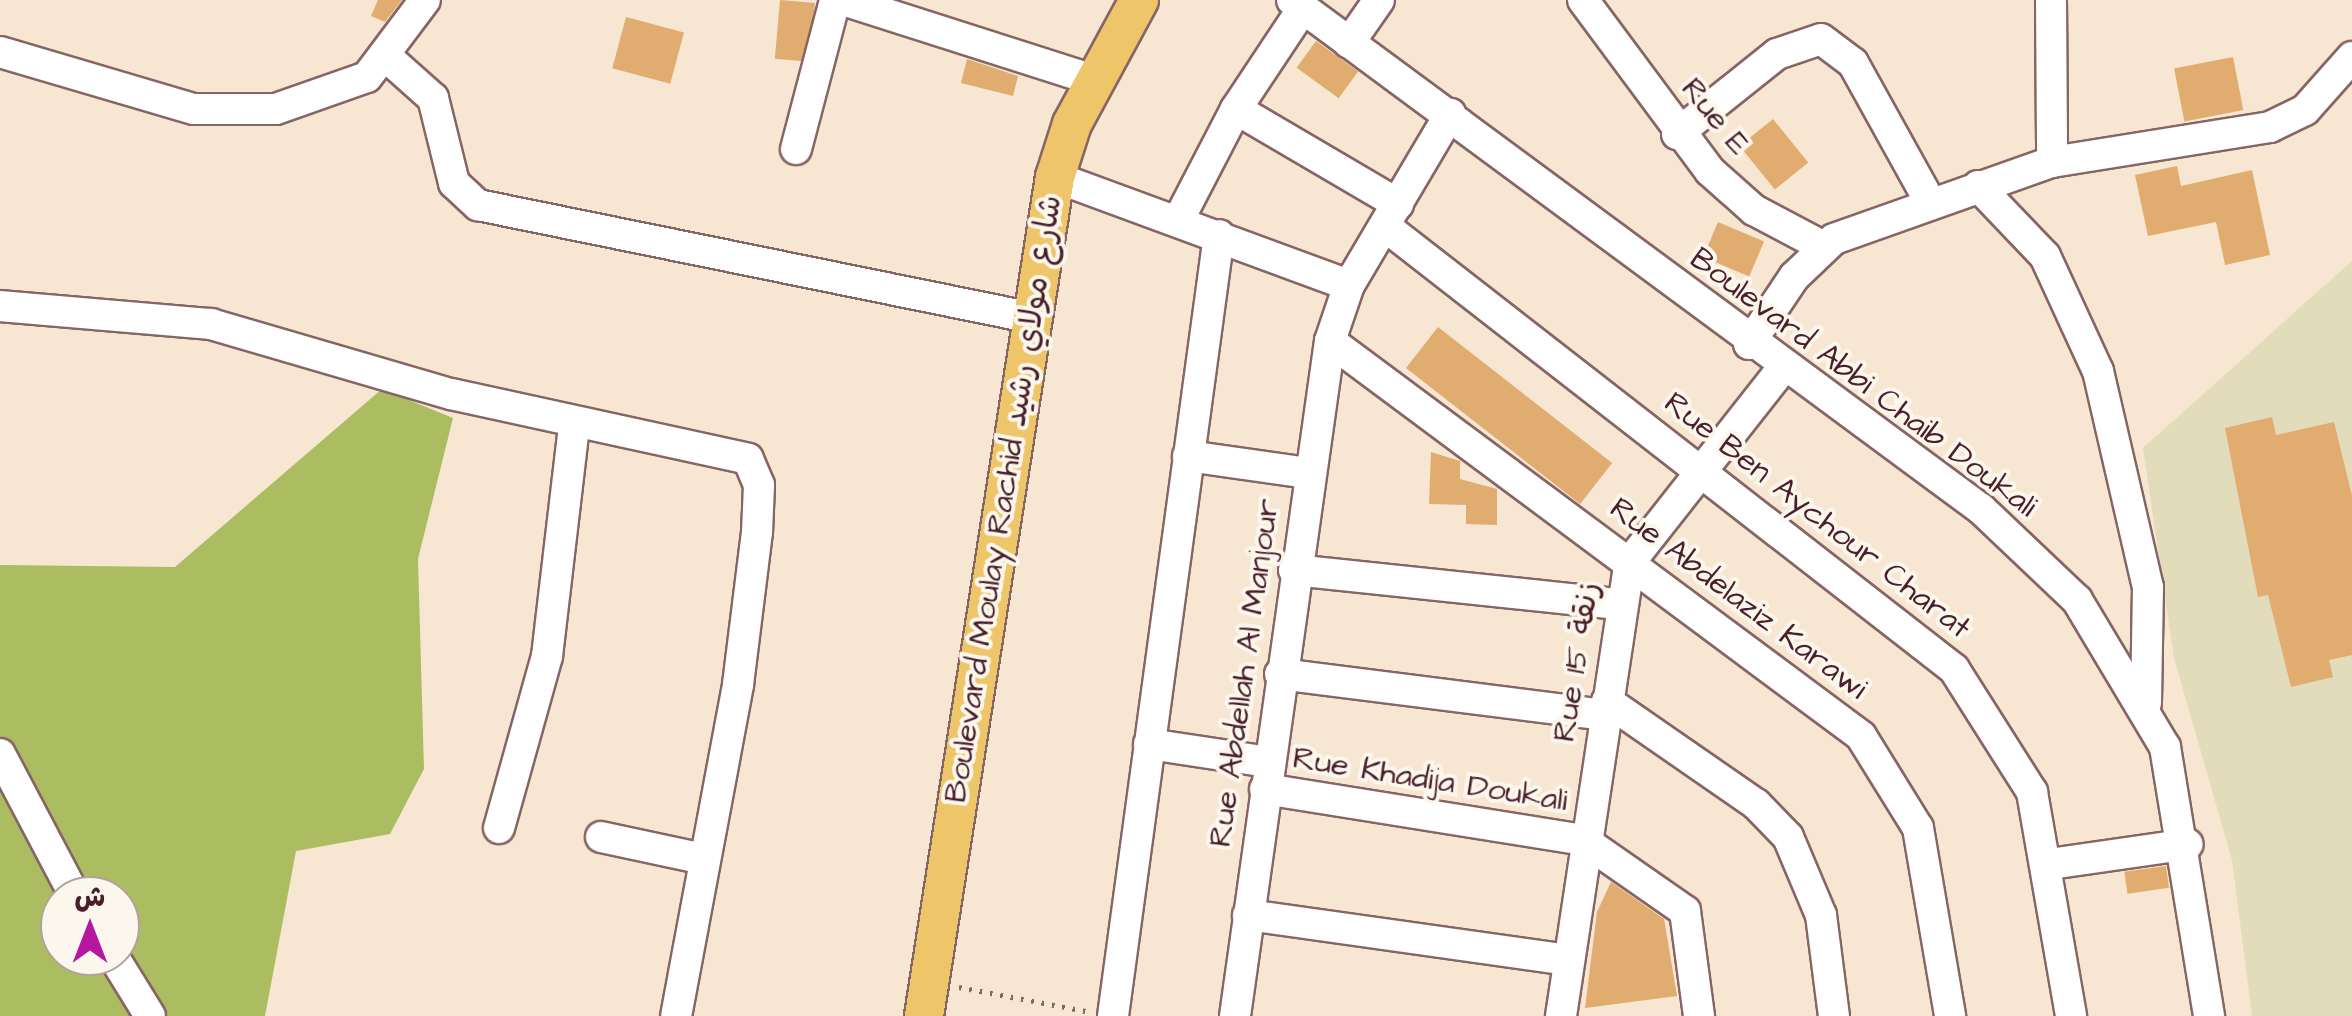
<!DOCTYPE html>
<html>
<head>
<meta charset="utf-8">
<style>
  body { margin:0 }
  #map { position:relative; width:2352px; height:1016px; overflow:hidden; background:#f7e6d1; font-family:"Architects Daughter","Playpen Sans Arabic",sans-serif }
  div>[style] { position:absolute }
  .built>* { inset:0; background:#e2dcba }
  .green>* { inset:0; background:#abbd60 }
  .building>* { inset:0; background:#e0ac6f; transform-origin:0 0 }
  .path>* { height:5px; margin-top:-2.5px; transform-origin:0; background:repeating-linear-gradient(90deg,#876565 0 2.5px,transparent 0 10.5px) }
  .roads { filter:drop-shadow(2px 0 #876565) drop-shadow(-2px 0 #876565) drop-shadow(0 2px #876565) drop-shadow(0 -2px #876565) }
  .minor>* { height:30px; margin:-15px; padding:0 15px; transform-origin:15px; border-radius:15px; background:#fff }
  .major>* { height:38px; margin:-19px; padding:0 19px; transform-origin:19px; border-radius:19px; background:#eec569 }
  span { translate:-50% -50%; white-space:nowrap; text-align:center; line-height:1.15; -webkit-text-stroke:8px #fbf7ec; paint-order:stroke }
  .street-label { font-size:32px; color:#4a1f2b }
  .north { position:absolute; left:40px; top:876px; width:100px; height:100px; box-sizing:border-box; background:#fbf7ec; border:2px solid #b4a19f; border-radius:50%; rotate:0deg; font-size:28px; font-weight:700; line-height:40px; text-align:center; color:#4a1f2b }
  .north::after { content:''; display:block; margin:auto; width:35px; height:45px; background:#b5179e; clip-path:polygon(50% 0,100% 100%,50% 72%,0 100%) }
</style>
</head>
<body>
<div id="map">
  <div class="built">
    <div style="clip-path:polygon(2352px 261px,2352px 1016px,2252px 1016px,2232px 860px,2174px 658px,2143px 448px)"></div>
  </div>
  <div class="green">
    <div style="clip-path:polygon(evenodd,382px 389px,453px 418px,418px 559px,424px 769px,390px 834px,296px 851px,265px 1016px,0 1016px,0 565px,175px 567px,382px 389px,60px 896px,120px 896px,120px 956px,60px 956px,60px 896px)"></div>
  </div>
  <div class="building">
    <div style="clip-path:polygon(378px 0,402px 0,385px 22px,371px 16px)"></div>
    <div style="left:780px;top:0;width:35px;height:59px;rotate:5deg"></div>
    <div style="left:626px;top:17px;width:60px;height:53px;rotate:15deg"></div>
    <div style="left:1316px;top:41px;width:52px;height:33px;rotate:36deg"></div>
    <div style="left:2233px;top:57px;width:54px;height:60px;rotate:79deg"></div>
    <div style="clip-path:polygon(967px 59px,1018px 76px,1013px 96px,961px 83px)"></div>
    <div style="left:1773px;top:119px;width:56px;height:43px;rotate:51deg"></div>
    <div style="clip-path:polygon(2177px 166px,2181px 186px,2252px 170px,2270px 255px,2225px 265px,2216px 222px,2148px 236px,2135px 175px)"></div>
    <div style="left:1718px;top:222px;width:50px;height:38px;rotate:23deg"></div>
    <div style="left:1438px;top:327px;width:221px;height:52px;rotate:38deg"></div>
    <div style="clip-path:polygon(2272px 417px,2276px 435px,2334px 422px,2352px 496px,2352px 655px,2329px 660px,2333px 677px,2291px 687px,2268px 595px,2258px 597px,2225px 428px)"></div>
    <div style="clip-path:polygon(1431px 452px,1460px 461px,1460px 479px,1497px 489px,1497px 525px,1466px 524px,1466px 505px,1429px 504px)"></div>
    <div style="left:2166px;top:866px;width:22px;height:42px;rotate:82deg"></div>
    <div style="clip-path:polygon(1611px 882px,1664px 919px,1677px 996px,1585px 1008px,1597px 912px)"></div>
  </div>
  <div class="path">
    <div style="left:959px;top:987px;width:129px;rotate:10.7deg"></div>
  </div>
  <div class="roads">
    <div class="minor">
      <div style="left:843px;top:0;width:262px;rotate:17.7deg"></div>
      <div style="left:1292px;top:0;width:857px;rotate:36.46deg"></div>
      <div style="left:1981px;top:509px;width:132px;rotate:43.5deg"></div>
      <div style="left:2077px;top:600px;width:171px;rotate:59.1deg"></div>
      <div style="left:2165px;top:747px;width:273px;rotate:80.7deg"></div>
      <div style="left:1583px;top:0;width:213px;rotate:53.4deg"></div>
      <div style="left:1710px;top:171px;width:59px;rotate:41.6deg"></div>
      <div style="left:1754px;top:210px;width:77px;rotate:27.9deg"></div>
      <div style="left:2051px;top:0;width:162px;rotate:89.6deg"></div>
      <div style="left:1349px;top:43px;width:52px;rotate:-55.1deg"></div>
      <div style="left:0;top:52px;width:202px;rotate:16.4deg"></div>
      <div style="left:194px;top:109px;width:82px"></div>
      <div style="left:276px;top:109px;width:96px;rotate:-19.4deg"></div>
      <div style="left:367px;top:77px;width:96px;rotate:-53deg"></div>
      <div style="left:389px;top:59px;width:59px;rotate:41.6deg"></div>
      <div style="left:433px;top:98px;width:88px;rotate:76.1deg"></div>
      <div style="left:454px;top:183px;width:33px;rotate:43deg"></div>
      <div style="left:478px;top:205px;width:566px;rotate:11.51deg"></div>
      <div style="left:1236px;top:109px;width:188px;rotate:30.4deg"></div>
      <div style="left:1677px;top:134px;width:128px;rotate:-38.7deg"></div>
      <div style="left:1777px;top:54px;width:46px;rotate:-18.8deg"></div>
      <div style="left:1821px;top:39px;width:40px;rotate:37deg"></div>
      <div style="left:1853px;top:63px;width:161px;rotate:61deg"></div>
      <div style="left:796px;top:149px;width:154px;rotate:-75.3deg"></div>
      <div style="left:1055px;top:177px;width:313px;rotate:20.2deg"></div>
      <div style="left:1978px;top:186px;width:97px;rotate:46.3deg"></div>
      <div style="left:2045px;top:256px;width:127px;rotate:65.3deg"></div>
      <div style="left:2098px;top:371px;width:222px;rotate:77deg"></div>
      <div style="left:2148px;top:587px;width:116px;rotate:91deg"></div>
      <div style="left:1179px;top:219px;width:124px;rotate:-62.6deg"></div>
      <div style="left:1236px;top:109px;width:121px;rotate:-56.4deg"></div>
      <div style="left:1386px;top:227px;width:720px;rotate:37.89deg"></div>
      <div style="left:1954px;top:669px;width:146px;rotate:57.6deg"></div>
      <div style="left:2032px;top:792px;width:227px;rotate:80.1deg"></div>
      <div style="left:0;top:306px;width:212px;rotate:4.9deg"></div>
      <div style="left:211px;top:324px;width:250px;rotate:16.3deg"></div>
      <div style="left:451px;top:394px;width:304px;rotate:12.3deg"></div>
      <div style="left:748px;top:459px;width:28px;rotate:67deg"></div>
      <div style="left:759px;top:485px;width:47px;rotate:92.4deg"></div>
      <div style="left:757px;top:532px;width:154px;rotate:97.1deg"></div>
      <div style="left:738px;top:685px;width:337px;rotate:100.6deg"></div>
      <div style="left:1330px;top:341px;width:662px;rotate:36.64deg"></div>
      <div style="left:1861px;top:736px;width:108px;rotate:58.2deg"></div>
      <div style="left:1918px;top:828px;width:191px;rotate:80.3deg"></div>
      <div style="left:1749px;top:344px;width:81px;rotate:-56.1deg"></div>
      <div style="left:1794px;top:277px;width:55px;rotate:-43.5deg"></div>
      <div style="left:1834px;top:239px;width:231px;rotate:-19.5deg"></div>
      <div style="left:2052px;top:162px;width:221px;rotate:-9.1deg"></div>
      <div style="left:2270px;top:127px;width:39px;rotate:-26deg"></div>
      <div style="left:2305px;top:110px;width:71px;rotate:-48.4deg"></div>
      <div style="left:1188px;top:456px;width:121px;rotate:8.1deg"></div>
      <div style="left:1294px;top:570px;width:326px;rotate:6deg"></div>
      <div style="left:1280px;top:674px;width:328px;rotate:7.2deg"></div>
      <div style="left:1607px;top:701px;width:181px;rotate:34.7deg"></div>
      <div style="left:1756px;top:804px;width:46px;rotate:45.9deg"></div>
      <div style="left:1788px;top:837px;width:85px;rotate:67.1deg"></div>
      <div style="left:1821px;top:915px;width:102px;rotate:82.7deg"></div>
      <div style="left:1149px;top:744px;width:120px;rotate:8.6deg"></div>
      <div style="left:0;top:754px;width:161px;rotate:62.2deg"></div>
      <div style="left:1265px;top:789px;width:322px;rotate:9.1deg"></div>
      <div style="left:1583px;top:840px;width:124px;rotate:34.8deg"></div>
      <div style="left:1685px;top:911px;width:106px;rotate:82.4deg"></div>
      <div style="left:499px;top:828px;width:179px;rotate:-74.4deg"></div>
      <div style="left:547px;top:656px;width:233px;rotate:-83.3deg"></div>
      <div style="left:601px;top:837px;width:105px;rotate:12.1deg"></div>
      <div style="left:2050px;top:864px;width:139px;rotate:-8.2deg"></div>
      <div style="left:1248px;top:915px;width:322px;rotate:8deg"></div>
      <div style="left:113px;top:956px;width:70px;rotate:58.3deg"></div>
      <div style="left:1113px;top:1016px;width:788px;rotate:-82.27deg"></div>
      <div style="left:1235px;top:1016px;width:682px;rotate:-81.99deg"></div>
      <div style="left:1330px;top:341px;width:59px;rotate:-71.3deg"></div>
      <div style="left:1349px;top:285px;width:199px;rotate:-59.4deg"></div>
      <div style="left:1561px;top:1016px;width:459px;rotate:-81.4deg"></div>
      <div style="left:1630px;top:562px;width:244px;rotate:-51.8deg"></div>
    </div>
    <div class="major">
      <div style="left:924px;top:1016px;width:849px;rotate:-81.13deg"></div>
      <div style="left:1055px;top:177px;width:56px;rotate:-72.2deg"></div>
      <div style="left:1072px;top:124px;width:141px;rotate:-61.6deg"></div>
    </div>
  </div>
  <div class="street-label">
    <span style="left:1715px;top:117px;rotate:51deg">Rue E</span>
    <span style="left:1863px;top:383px;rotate:37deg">Boulevard Abbi Chaib Doukali</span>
    <span style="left:1004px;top:499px;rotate:-81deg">Boulevard Moulay Rachid شارع مولاي رشيد</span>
    <span style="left:1817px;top:516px;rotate:38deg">Rue Ben Aychour Charat</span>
    <span style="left:1738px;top:599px;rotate:37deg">Rue Abdelaziz Karawi</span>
    <span style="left:1577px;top:662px;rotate:-81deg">Rue 15 زنقة</span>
    <span style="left:1245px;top:673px;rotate:-82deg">Rue Abdellah Al Manjour</span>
    <span style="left:1430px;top:780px;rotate:9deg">Rue Khadija Doukali</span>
  </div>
  <div class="north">ش</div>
</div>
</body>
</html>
